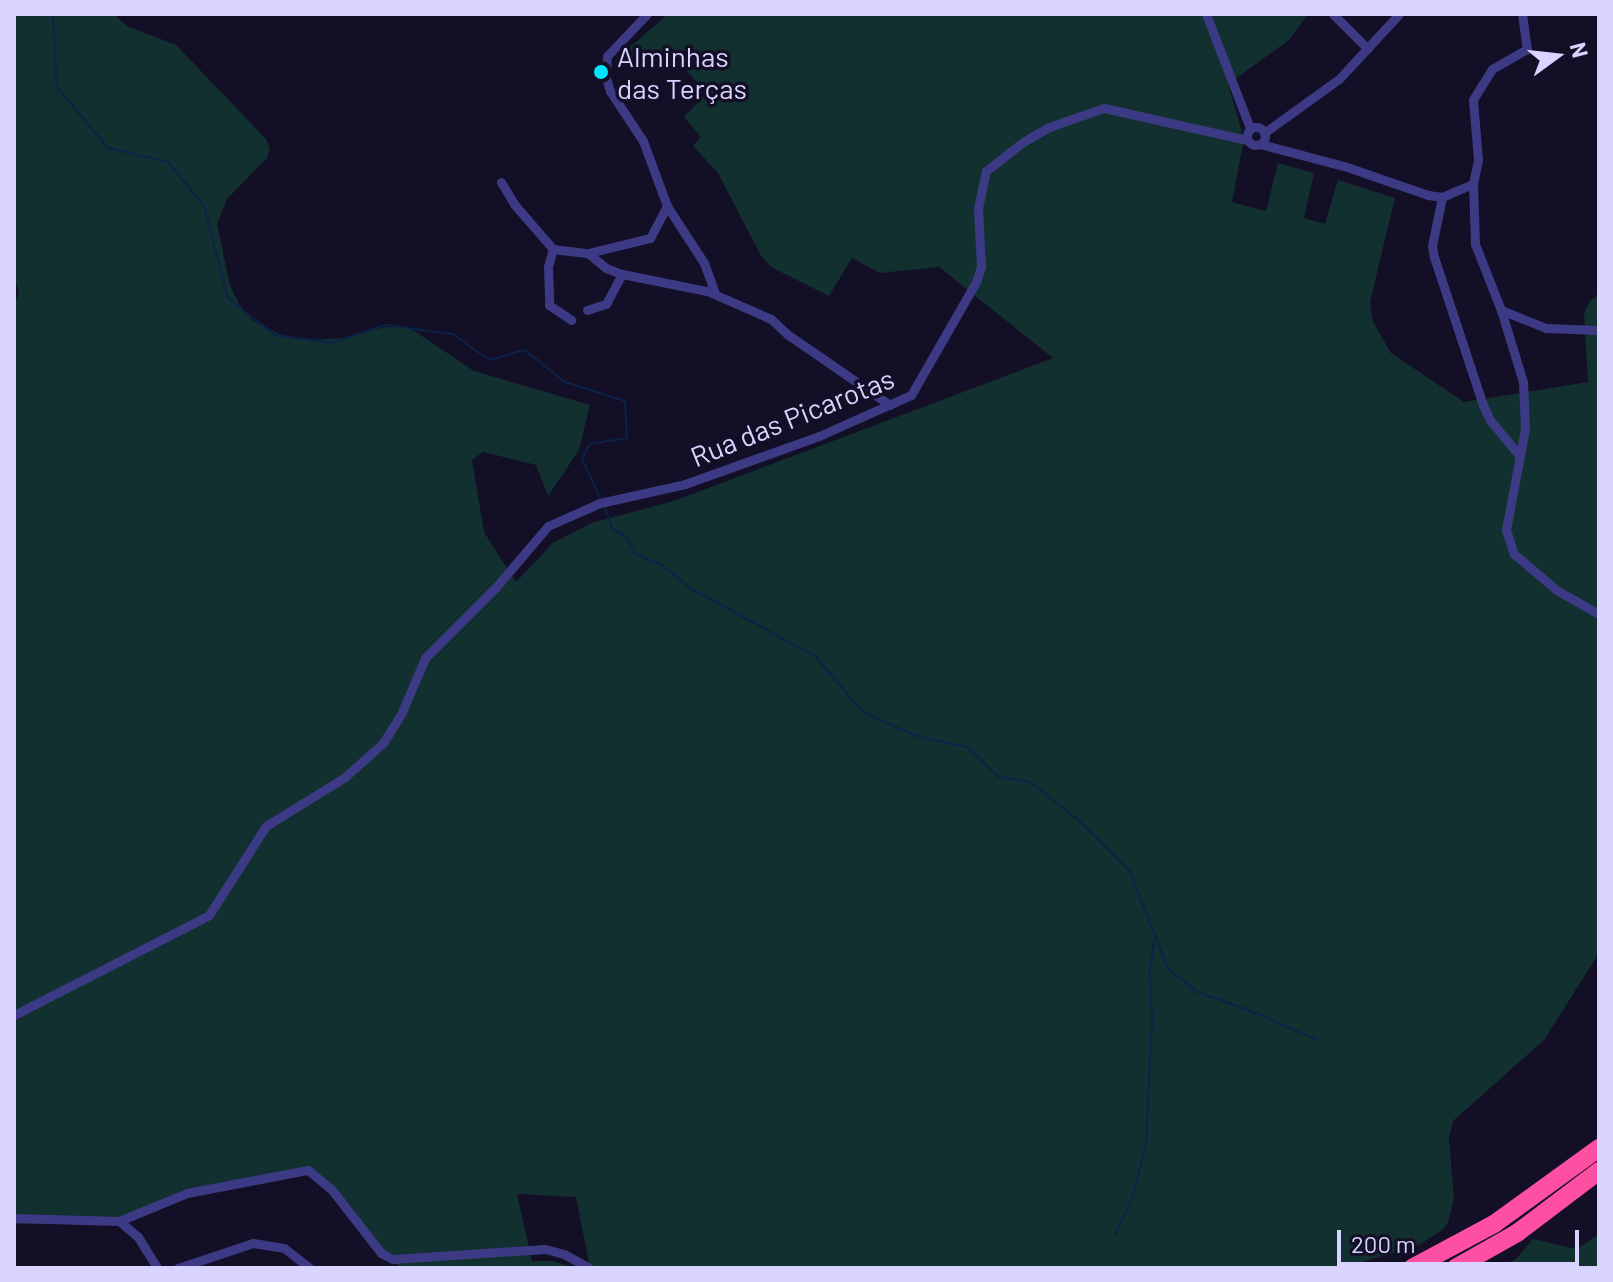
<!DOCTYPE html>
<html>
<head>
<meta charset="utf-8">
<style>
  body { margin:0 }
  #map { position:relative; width:1613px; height:1282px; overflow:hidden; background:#130f26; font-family:Barlow,sans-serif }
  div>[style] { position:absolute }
  .green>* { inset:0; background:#12302f }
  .stream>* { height:2px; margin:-1px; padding:0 1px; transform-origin:1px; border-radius:1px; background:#0c2248 }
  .street>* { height:9px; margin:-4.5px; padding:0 4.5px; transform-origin:4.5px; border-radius:4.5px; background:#3d3a85 }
  .street>.ring { margin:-4.5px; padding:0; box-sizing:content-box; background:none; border:9px solid #3d3a85; border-radius:50% }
  .highway>* { height:18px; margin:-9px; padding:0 9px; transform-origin:9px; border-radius:9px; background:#ff4fa3 }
  .dots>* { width:22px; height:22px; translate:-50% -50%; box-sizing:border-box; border:4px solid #130f26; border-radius:50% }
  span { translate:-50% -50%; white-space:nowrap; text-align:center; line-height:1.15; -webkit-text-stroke:7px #130f26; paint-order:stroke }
  .poi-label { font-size:28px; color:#d9d4ff }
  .left { translate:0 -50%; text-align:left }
  .street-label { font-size:28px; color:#d9d4ff }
  .frame { position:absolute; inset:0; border:16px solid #d9d4ff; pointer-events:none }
  .north { position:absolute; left:1517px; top:16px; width:80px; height:80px; -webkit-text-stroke:6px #130f26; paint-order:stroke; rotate:75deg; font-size:22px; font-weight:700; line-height:32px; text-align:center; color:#d9d4ff }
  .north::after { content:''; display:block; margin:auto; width:28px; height:36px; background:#d9d4ff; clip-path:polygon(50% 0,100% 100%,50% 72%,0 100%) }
  .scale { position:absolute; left:1337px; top:1230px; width:242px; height:36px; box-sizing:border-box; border:4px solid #d9d4ff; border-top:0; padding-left:10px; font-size:24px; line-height:28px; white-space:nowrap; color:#d9d4ff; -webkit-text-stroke:6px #130f26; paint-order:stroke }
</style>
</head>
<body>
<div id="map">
  <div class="green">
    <div style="clip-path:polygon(14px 14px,114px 14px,127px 26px,176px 45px,266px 139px,270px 149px,267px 158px,227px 199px,217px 224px,230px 285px,239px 304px,253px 321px,284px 336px,306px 340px,344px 338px,385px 327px,410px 328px,474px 371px,590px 405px,579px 450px,548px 496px,536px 465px,483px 452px,472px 460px,484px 532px,516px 582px,553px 543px,591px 523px,674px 501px,1053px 358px,939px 267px,880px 273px,852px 258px,829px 296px,771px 267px,761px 256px,718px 173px,693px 146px,701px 137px,684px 117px,707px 93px,685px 69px,615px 60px,668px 14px,1308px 14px,1289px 40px,1228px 84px,1244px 139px,1232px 202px,1266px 211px,1278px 163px,1314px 173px,1304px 218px,1325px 224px,1338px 180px,1395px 198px,1370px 302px,1373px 322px,1391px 353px,1464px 402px,1588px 382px,1584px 313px,1590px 301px,1599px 294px,1599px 953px,1544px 1040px,1453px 1121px,1449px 1138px,1454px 1198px,1448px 1223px,1441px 1231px,1417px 1246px,1342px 1268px,595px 1268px,589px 1263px,576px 1197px,517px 1194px,532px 1261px,553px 1261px,574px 1268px,400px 1268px,322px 1178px,301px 1171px,180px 1200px,125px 1223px,14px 1224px,14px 304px,19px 292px,14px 276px)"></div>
    <div style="clip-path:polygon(1599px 1234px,1599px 1268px,1502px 1268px,1517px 1258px,1533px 1239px,1571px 1248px,1580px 1247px)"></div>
  </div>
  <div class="stream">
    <div style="left:53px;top:14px;width:73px;rotate:86.9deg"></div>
    <div style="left:57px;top:87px;width:80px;rotate:50.1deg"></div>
    <div style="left:108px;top:148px;width:62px;rotate:13.1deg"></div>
    <div style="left:168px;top:162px;width:57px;rotate:50.7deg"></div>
    <div style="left:204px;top:206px;width:95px;rotate:75.4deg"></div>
    <div style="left:228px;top:298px;width:60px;rotate:38.2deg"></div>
    <div style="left:275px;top:335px;width:58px;rotate:8deg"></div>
    <div style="left:332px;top:343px;width:56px;rotate:-18.8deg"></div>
    <div style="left:385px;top:325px;width:69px;rotate:7.5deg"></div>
    <div style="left:453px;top:334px;width:44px;rotate:35.8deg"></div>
    <div style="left:489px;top:360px;width:37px;rotate:-16deg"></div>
    <div style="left:525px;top:350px;width:51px;rotate:38.7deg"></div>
    <div style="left:565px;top:382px;width:63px;rotate:17.6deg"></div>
    <div style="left:625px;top:401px;width:37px;rotate:87deg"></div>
    <div style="left:627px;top:438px;width:37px;rotate:171deg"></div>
    <div style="left:590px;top:444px;width:17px;rotate:118deg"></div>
    <div style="left:582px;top:459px;width:42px;rotate:64.7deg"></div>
    <div style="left:605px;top:507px;width:23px;rotate:72deg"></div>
    <div style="left:612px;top:529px;width:16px;rotate:27deg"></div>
    <div style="left:626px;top:536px;width:21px;rotate:61deg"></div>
    <div style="left:636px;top:554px;width:28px;rotate:23deg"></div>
    <div style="left:662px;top:565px;width:38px;rotate:39deg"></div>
    <div style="left:692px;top:589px;width:141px;rotate:28.7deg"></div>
    <div style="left:816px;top:657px;width:72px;rotate:49.5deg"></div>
    <div style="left:863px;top:712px;width:58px;rotate:24.4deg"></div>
    <div style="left:916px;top:736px;width:52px;rotate:12.2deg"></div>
    <div style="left:967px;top:747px;width:44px;rotate:43.2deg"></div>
    <div style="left:999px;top:777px;width:31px;rotate:9deg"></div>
    <div style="left:1030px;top:782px;width:58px;rotate:38deg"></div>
    <div style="left:1076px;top:818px;width:74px;rotate:44.5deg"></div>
    <div style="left:1129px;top:870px;width:105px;rotate:68.3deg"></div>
    <div style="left:1168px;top:968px;width:35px;rotate:40deg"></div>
    <div style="left:1195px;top:991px;width:65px;rotate:19.8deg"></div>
    <div style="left:1256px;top:1013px;width:67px;rotate:23.9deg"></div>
    <div style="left:1115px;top:1235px;width:43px;rotate:-65.2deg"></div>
    <div style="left:1133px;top:1196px;width:55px;rotate:-76.2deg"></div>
    <div style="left:1146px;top:1143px;width:121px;rotate:-87.2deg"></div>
    <div style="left:1152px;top:1022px;width:53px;rotate:-92.2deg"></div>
    <div style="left:1150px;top:969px;width:27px;rotate:-82deg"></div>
  </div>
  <div class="street">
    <div style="left:647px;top:14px;width:58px;rotate:133.6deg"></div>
    <div style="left:607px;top:56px;width:22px;rotate:93deg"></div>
    <div style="left:606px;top:78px;width:14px;rotate:73deg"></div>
    <div style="left:610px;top:91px;width:60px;rotate:56.6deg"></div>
    <div style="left:643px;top:141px;width:69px;rotate:69.7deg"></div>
    <div style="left:667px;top:206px;width:68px;rotate:57deg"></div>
    <div style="left:704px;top:263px;width:33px;rotate:70deg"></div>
    <div style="left:1206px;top:14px;width:122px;rotate:68.9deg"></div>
    <div style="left:1333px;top:14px;width:49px;rotate:45deg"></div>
    <div style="left:1522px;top:14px;width:35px;rotate:82deg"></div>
    <div style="left:1527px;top:49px;width:40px;rotate:150.3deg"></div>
    <div style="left:1492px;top:69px;width:36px;rotate:122deg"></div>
    <div style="left:1473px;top:100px;width:60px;rotate:85.2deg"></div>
    <div style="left:1478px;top:160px;width:25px;rotate:102deg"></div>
    <div style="left:1473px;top:184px;width:60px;rotate:88.1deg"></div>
    <div style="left:1475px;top:244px;width:71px;rotate:68.5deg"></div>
    <div style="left:1501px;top:310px;width:75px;rotate:73deg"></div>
    <div style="left:1523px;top:382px;width:47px;rotate:87.6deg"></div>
    <div style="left:1525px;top:429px;width:103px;rotate:100.7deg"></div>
    <div style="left:1506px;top:530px;width:25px;rotate:72deg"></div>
    <div style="left:1514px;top:554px;width:57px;rotate:40.1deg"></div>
    <div style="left:1558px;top:591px;width:47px;rotate:29.3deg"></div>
    <div class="ring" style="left:1247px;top:127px;width:9px;height:9px"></div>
    <div style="left:1264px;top:133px;width:92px;rotate:-35.8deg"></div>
    <div style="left:1339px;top:79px;width:88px;rotate:-47.3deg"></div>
    <div style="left:1260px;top:144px;width:87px;rotate:14.7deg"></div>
    <div style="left:1344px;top:166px;width:89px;rotate:19deg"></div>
    <div style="left:1428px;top:195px;width:14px;rotate:8deg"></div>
    <div style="left:1442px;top:197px;width:34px;rotate:-23deg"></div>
    <div style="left:501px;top:182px;width:26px;rotate:59deg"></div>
    <div style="left:514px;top:204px;width:60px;rotate:49.1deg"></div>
    <div style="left:1442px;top:197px;width:50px;rotate:101.5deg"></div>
    <div style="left:1432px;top:246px;width:11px;rotate:80deg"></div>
    <div style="left:1434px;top:257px;width:156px;rotate:71.7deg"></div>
    <div style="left:1483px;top:405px;width:17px;rotate:65deg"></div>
    <div style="left:1490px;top:420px;width:45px;rotate:50.4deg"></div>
    <div style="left:553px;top:249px;width:35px;rotate:7deg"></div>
    <div style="left:588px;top:253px;width:23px;rotate:40deg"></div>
    <div style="left:606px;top:268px;width:17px;rotate:21deg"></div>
    <div style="left:622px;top:274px;width:87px;rotate:11.3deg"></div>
    <div style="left:707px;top:291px;width:70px;rotate:23.6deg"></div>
    <div style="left:771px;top:319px;width:22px;rotate:43deg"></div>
    <div style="left:787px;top:334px;width:125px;rotate:34.6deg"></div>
    <div style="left:553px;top:249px;width:19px;rotate:106deg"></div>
    <div style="left:548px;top:267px;width:38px;rotate:88deg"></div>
    <div style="left:549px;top:305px;width:27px;rotate:34deg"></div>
    <div style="left:588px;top:253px;width:64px;rotate:-13.6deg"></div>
    <div style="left:650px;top:238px;width:36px;rotate:-62deg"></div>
    <div style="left:587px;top:310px;width:20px;rotate:-18deg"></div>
    <div style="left:606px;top:304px;width:34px;rotate:-62deg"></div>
    <div style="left:1501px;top:310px;width:48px;rotate:21.8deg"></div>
    <div style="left:1546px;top:328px;width:53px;rotate:2.2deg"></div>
    <div style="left:14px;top:1015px;width:219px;rotate:-27.1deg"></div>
    <div style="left:209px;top:915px;width:106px;rotate:-57.4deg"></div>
    <div style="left:266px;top:826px;width:93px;rotate:-31.8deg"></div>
    <div style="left:345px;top:777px;width:51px;rotate:-41.8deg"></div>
    <div style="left:383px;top:743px;width:36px;rotate:-58deg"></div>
    <div style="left:402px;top:712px;width:59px;rotate:-66.9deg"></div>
    <div style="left:425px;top:658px;width:100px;rotate:-45deg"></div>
    <div style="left:496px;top:587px;width:80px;rotate:-49.6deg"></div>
    <div style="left:548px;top:526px;width:57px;rotate:-23.9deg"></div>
    <div style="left:600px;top:503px;width:87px;rotate:-12.6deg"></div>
    <div style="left:685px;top:484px;width:142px;rotate:-19.7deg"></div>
    <div style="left:819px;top:436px;width:101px;rotate:-24deg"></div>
    <div style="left:911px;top:395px;width:130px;rotate:-60.1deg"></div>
    <div style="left:976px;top:282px;width:16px;rotate:-72deg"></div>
    <div style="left:981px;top:267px;width:59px;rotate:-92.9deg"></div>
    <div style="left:978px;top:208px;width:38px;rotate:-78deg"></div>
    <div style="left:986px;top:171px;width:47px;rotate:-38.1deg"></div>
    <div style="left:1023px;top:142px;width:30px;rotate:-30deg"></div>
    <div style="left:1049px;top:127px;width:58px;rotate:-19.1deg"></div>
    <div style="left:1104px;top:108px;width:147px;rotate:12.6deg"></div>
    <div style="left:14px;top:1218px;width:105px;rotate:1.6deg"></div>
    <div style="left:119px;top:1221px;width:74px;rotate:-22.4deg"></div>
    <div style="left:187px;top:1193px;width:123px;rotate:-10.8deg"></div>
    <div style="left:308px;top:1170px;width:31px;rotate:40deg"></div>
    <div style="left:332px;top:1190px;width:80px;rotate:52.1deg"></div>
    <div style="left:381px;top:1253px;width:13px;rotate:27deg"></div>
    <div style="left:393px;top:1259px;width:152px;rotate:-3.8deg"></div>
    <div style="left:545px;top:1249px;width:20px;rotate:15deg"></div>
    <div style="left:564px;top:1254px;width:29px;rotate:29deg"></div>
    <div style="left:119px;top:1221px;width:25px;rotate:40deg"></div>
    <div style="left:138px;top:1237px;width:36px;rotate:58deg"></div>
    <div style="left:178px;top:1268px;width:79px;rotate:-18.4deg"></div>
    <div style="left:253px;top:1243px;width:31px;rotate:9deg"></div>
    <div style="left:284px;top:1248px;width:33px;rotate:38deg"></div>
  </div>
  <div class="highway">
    <div style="left:1412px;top:1268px;width:93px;rotate:-28.2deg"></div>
    <div style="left:1494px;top:1224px;width:130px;rotate:-35.9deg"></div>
    <div style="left:1455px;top:1268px;width:71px;rotate:-29.4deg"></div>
    <div style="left:1517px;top:1233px;width:103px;rotate:-37.1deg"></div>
  </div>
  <div class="dots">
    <div style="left:601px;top:72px;background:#00e5ff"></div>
  </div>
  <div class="poi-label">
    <span class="left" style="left:617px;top:72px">Alminhas<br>das Terças</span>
  </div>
  <div class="street-label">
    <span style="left:792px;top:417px;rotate:-22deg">Rua das Picarotas</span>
  </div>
  <div class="frame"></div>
  <div class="north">N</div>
  <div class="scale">200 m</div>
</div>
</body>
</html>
